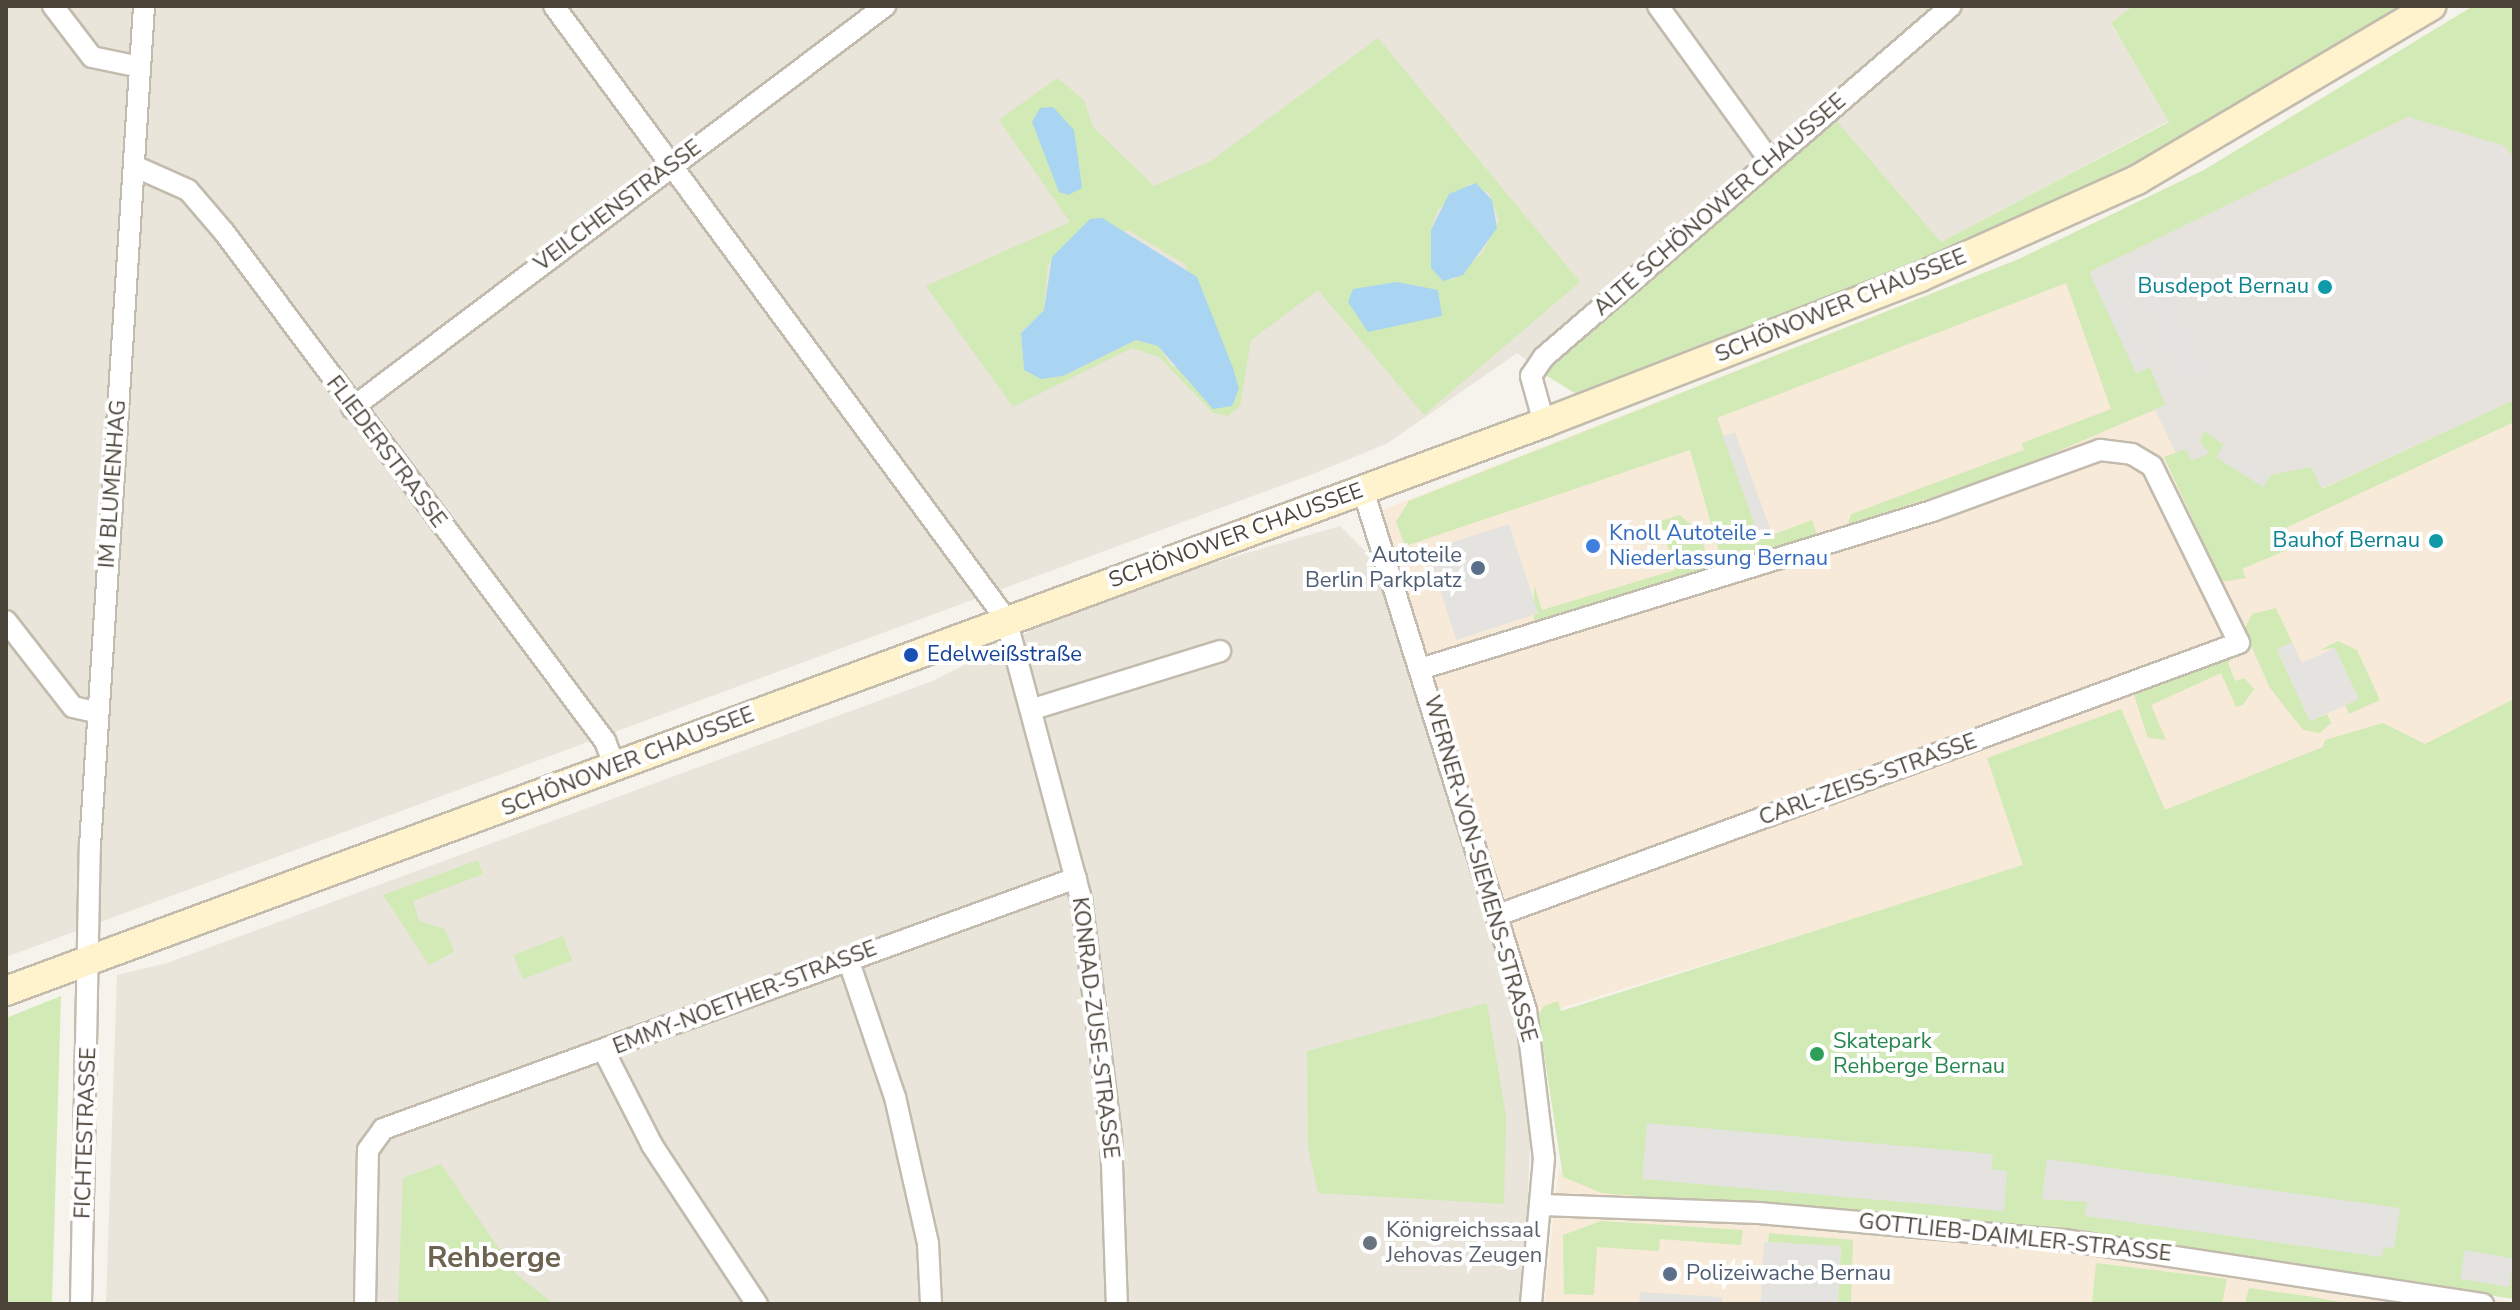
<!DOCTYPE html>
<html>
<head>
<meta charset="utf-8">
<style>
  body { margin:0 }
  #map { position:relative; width:2520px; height:1310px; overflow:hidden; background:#f6f3ec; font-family:"Nunito Sans",sans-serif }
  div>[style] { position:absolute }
  .residential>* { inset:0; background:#eae5da }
  .commercial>* { inset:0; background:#f7ead8 }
  .industrial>* { inset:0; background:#e6e2dd }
  .green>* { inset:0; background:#d2eab5; transform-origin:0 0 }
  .parking>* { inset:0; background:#e5e3e0; transform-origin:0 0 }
  .water>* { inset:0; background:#a9d4f2 }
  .roads { filter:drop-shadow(2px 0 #c2bbae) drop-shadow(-2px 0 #c2bbae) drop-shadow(0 2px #c2bbae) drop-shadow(0 -2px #c2bbae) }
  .minor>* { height:20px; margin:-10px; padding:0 10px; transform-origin:10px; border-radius:10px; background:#fff }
  .secondary>* { height:28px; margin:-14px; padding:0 14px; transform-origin:14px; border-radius:14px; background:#fff3cd }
  .dots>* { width:22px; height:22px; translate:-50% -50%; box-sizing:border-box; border:4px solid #fff; border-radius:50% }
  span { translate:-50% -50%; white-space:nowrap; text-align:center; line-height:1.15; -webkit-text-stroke:8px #fff; paint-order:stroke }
  .street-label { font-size:22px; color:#4b4439 }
  .culture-label { font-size:22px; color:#0d838f }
  .right { translate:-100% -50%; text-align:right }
  .shop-label { font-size:22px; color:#366cbe }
  .left { translate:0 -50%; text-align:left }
  .service-label { font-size:22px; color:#4e5e75 }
  .transit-label { font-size:22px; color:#164399 }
  .leisure-label { font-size:22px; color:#27864d }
  .worship-label { font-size:22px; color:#5b616d }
  .district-label { font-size:30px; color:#6e6250; font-weight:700 }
  .frame { position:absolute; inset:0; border:8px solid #4b4439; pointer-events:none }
</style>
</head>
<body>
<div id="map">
  <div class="residential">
    <div style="clip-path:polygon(6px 6px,2133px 6px,2111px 24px,2169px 121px,1941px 242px,1833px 118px,1544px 374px,1517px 353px,1388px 443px,1318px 472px,6px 957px)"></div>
    <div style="clip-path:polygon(1340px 526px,1373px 559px,1516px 1010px,1531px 1112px,1524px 1304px,106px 1304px,117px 975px,167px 963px,935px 680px,1096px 597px)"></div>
  </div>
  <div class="commercial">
    <div style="clip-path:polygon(2410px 45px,2514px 158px,2514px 699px,2425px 745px,1538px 1015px,1380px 511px,2019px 259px,2204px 170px)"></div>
    <div style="clip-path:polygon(1559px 1167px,1563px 1177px,2096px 1234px,2384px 1274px,2514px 1304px,1544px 1304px)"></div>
  </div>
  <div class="industrial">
    <div style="clip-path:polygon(2408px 117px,2506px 146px,2514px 158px,2514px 400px,2216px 537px,2155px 410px,2146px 414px,2082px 275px)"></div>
  </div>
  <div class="green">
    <div style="clip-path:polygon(2133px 6px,2411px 6px,2175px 147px,2017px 224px,1581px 397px,1544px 374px,1833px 117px,1941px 242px,2169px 122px,2111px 23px)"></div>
    <div style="clip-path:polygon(2473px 6px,2514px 6px,2514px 158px,2505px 146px,2408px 117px,2089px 272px,2136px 373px,2150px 367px,2165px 405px,2017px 469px,1848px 525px,1851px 514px,2024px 450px,2022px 443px,2111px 409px,2066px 283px,1717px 418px,1761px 539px,1812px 520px,1817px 535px,1723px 565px,1690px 450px,1405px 546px,1396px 522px,1409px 501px,2019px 259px,2204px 170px)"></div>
    <div style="clip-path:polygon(evenodd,1378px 38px,1580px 282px,1424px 415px,1318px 290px,1251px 340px,1240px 406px,1228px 416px,1213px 413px,1159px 357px,1132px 348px,1013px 407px,926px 286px,1070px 222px,999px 120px,1057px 78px,1084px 100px,1093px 127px,1154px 186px,1211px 161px,1378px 38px,1470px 184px,1489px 193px,1499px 220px,1483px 252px,1453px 280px,1431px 268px,1431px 229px,1438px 210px,1470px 184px,1378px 38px,1128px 230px,1185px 264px,1239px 389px,1172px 366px,1158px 346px,1136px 340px,1064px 376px,1041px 379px,1024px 370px,1021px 332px,1044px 310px,1048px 264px,1128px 230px,1378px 38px,1397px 282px,1438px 291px,1442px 316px,1368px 331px,1353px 290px,1397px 282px)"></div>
    <div style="clip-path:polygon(2514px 400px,2514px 422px,2281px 530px,2289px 549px,2242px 569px,2246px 578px,2222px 582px,2164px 457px,2186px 449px,2191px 461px,2209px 454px,2200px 441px,2204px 431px,2224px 445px,2216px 457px,2263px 487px,2271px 475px,2311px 467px,2322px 489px)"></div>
    <div style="clip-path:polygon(1680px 515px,1700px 533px,1710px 568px,1534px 624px,1534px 585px,1542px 610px,1675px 570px,1660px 521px)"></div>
    <div style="clip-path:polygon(2276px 608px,2292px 642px,2277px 650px,2310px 721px,2327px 714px,2331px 723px,2320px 733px,2303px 730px,2270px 688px,2244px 630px,2252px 614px)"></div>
    <div style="clip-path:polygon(2338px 641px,2357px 650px,2380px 700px,2349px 714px,2345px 705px,2358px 699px,2335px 648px,2320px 650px)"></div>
    <div style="clip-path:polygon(2234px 657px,2228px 663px,2235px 681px,2244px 678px,2254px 689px,2243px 705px,2236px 707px,2221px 673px,2151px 705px,2166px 740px,2148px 738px,2134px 695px)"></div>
    <div style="clip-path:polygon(2514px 699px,2514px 1299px,2096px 1234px,1602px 1193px,1563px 1177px,1538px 1015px,1544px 1006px,1558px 1001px,1561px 1011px,2023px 865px,1987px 758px,2121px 709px,2165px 810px,2323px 747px,2325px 740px,2383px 723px,2425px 744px)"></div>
    <div style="clip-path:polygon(478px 860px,483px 874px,413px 901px,419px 921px,445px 929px,454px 952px,429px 965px,383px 895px)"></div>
    <div style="left:563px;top:936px;width:26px;height:53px;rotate:69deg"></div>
    <div style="clip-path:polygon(61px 996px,52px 1304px,6px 1304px,6px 1018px)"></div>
    <div style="clip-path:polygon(1487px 1003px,1506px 1116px,1504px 1204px,1318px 1193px,1308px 1147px,1307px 1051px)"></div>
    <div style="clip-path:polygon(441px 1164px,517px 1275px,554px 1304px,398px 1303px,403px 1178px)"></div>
    <div style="clip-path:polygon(1601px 1221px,1743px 1230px,1741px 1245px,1660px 1239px,1659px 1251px,1597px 1247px,1594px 1295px,1564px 1294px,1563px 1235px)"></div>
    <div style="clip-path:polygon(1769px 1233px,1853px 1240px,1851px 1304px,1770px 1304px,1838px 1302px,1841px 1247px,1768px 1242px)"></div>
    <div style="clip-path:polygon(2096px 1263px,2227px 1279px,2222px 1304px,2092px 1304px)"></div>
    <div style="clip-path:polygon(2249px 1288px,2307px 1296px,2352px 1304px,2245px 1304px)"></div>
  </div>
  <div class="parking">
    <div style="left:2153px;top:252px;width:132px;height:31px;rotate:65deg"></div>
    <div style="left:2108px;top:272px;width:104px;height:17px;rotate:65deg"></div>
    <div style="left:1735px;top:432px;width:110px;height:13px;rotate:70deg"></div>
    <div style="left:2224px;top:445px;width:56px;height:14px;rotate:33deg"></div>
    <div style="left:1509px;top:524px;width:94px;height:86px;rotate:72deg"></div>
    <div style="clip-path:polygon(2292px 642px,2302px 663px,2335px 648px,2359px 699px,2310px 721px,2277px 649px)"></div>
    <div style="clip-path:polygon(1647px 1123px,1993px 1154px,1991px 1169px,2007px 1171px,2004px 1211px,1642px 1179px)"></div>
    <div style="clip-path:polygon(2047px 1159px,2400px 1208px,2394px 1248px,2384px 1247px,2382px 1257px,2085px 1216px,2087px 1202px,2042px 1199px)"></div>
    <div style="left:1764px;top:1242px;width:77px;height:62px;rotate:3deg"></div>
    <div style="left:2465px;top:1250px;width:50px;height:29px;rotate:10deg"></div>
    <div style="clip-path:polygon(1640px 1292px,1722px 1297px,1722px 1304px,1639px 1304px)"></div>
  </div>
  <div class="water">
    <div style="clip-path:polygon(1053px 107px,1074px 130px,1082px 188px,1068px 195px,1059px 192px,1032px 122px,1040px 108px)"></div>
    <div style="clip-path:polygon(1476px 183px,1492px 200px,1497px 228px,1463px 275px,1443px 281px,1431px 268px,1431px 230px,1449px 194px)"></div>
    <div style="clip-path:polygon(1102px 218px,1197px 277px,1233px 368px,1239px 389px,1232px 406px,1213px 409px,1158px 346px,1136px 340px,1063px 376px,1041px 379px,1024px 370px,1021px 333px,1044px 310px,1052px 257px,1090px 219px)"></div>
    <div style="clip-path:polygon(1397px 282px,1438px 290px,1442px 316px,1368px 332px,1348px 302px,1353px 289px)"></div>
  </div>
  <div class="roads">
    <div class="minor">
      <div style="left:53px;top:6px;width:64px;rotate:52.6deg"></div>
      <div style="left:92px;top:57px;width:49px;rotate:11.8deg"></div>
      <div style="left:554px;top:6px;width:762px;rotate:53.6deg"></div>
      <div style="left:1006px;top:619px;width:289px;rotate:75deg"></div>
      <div style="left:1081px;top:898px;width:240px;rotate:82.8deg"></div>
      <div style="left:1111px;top:1136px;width:168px;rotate:88deg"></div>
      <div style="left:1658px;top:6px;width:191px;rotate:54.1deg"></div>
      <div style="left:134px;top:166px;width:59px;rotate:24deg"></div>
      <div style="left:188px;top:190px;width:55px;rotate:49.4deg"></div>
      <div style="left:224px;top:232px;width:636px;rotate:53.18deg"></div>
      <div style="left:605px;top:741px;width:28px;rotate:69deg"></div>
      <div style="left:352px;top:408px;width:668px;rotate:-37.02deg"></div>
      <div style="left:1544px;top:423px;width:49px;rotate:-105.5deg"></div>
      <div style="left:1531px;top:376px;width:23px;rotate:-56deg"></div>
      <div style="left:1544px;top:357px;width:537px;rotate:-40.77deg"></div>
      <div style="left:1363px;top:490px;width:545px;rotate:72.6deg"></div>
      <div style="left:1526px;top:1010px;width:149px;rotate:83.1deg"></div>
      <div style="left:1544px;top:1158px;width:147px;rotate:95.1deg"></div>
      <div style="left:6px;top:621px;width:109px;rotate:52.1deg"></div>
      <div style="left:73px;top:707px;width:26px;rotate:13deg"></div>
      <div style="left:1420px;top:669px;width:536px;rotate:-17.15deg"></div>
      <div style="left:1932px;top:511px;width:179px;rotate:-20deg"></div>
      <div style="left:2100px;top:450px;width:32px;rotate:7deg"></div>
      <div style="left:2132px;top:454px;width:23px;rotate:31deg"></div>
      <div style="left:2152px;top:466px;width:197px;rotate:63.8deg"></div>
      <div style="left:2239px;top:643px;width:789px;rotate:159.84deg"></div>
      <div style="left:1033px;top:709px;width:196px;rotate:-17.2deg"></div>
      <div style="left:848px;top:959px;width:146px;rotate:71.2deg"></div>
      <div style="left:895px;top:1097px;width:151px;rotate:77.3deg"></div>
      <div style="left:928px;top:1244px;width:60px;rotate:87.1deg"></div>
      <div style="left:604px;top:1051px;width:106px;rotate:62.9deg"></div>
      <div style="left:652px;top:1145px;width:191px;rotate:56.6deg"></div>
      <div style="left:1543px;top:1205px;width:216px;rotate:2.1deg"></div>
      <div style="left:1759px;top:1213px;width:306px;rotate:5.1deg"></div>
      <div style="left:2064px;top:1240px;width:424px;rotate:8.7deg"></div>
      <div style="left:81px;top:1304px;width:458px;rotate:-88.9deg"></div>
      <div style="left:90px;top:846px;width:842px;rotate:-86.32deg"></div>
      <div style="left:365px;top:1304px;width:154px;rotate:-88.9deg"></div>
      <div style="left:368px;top:1150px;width:26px;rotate:-54deg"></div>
      <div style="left:383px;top:1129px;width:737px;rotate:-19.91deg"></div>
    </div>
    <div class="secondary">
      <div style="left:6px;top:991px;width:1640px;rotate:-20.27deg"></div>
      <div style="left:1544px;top:423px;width:403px;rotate:-21.2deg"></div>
      <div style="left:1920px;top:277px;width:238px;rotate:-24.1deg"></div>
      <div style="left:2137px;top:180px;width:342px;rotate:-30.6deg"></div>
    </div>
  </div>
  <div class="dots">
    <div style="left:2325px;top:287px;background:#0f9aa8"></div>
    <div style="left:2436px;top:541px;background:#0f9aa8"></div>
    <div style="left:1593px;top:546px;background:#3f7fe0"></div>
    <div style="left:1478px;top:568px;background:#5c6f8a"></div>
    <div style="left:911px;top:655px;background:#1a4fb4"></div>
    <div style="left:1817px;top:1054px;background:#2e9e5b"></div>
    <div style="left:1370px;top:1243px;background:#6b7280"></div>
    <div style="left:1670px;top:1274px;background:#5c6f8a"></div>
  </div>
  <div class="street-label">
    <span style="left:1720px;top:205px;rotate:-41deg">ALTE SCHÖNOWER CHAUSSEE</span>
    <span style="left:618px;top:206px;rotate:-37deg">VEILCHENSTRASSE</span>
    <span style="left:1841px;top:306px;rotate:-22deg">SCHÖNOWER CHAUSSEE</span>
    <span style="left:386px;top:452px;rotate:53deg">FLIEDERSTRASSE</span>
    <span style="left:113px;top:484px;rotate:-86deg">IM BLUMENHAG</span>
    <span style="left:1236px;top:536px;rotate:-20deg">SCHÖNOWER CHAUSSEE</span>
    <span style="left:628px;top:762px;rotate:-21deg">SCHÖNOWER CHAUSSEE</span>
    <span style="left:1868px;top:780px;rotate:-20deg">CARL-ZEISS-STRASSE</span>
    <span style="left:1480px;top:869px;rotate:74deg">WERNER-VON-SIEMENS-STRASSE</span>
    <span style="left:745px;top:998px;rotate:-21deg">EMMY-NOETHER-STRASSE</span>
    <span style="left:1095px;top:1028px;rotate:83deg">KONRAD-ZUSE-STRASSE</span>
    <span style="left:86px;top:1133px;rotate:-88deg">FICHTESTRASSE</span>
    <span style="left:2015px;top:1238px;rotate:6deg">GOTTLIEB-DAIMLER-STRASSE</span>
  </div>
  <div class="culture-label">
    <span class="right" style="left:2309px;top:287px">Busdepot Bernau</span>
    <span class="right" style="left:2420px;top:541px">Bauhof Bernau</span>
  </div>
  <div class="shop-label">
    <span class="left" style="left:1609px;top:546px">Knoll Autoteile -<br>Niederlassung Bernau</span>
  </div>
  <div class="service-label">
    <span class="right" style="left:1462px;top:568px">Autoteile<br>Berlin Parkplatz</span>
    <span class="left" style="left:1686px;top:1274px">Polizeiwache Bernau</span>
  </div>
  <div class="transit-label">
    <span class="left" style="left:927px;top:655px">Edelweißstraße</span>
  </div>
  <div class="leisure-label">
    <span class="left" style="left:1833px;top:1054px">Skatepark<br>Rehberge Bernau</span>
  </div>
  <div class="worship-label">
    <span class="left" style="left:1386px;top:1243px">Königreichssaal<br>Jehovas Zeugen</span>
  </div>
  <div class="district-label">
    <span style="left:494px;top:1258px">Rehberge</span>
  </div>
  <div class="frame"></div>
</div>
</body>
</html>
